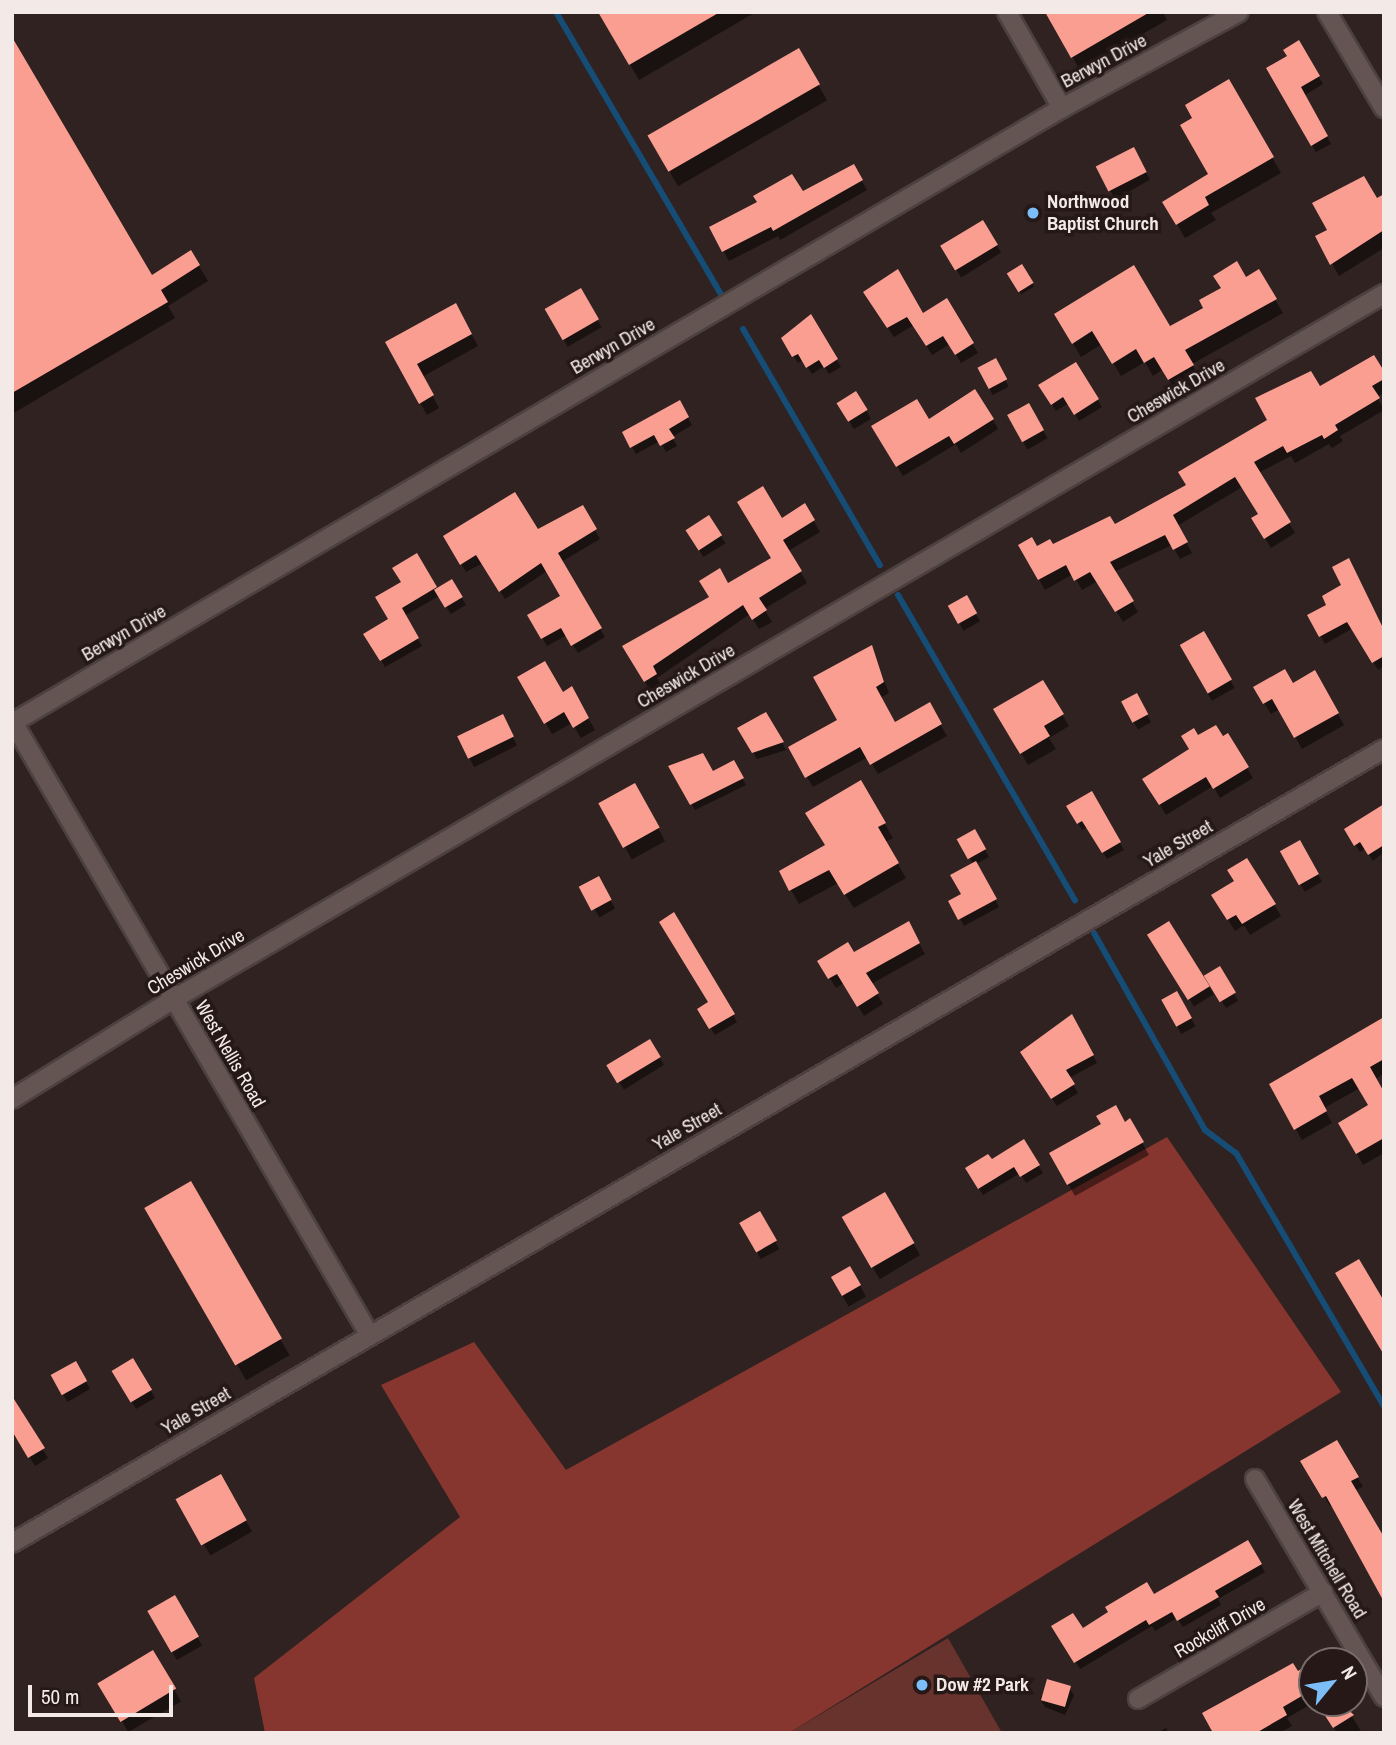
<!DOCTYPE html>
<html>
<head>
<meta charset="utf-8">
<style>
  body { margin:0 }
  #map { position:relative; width:1396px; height:1745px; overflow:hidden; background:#2f2220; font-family:"Archivo Narrow",sans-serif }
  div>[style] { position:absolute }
  .green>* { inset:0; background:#69332d }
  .forest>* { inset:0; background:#87362f }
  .shadow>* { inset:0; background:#0007; transform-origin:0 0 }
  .stream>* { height:6px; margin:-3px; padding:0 3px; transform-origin:3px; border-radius:3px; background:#154d76 }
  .building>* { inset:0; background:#fa9e92; transform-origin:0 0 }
  .roads { filter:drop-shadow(2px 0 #4c413f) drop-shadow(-2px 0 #4c413f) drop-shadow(0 2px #4c413f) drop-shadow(0 -2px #4c413f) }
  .minor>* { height:18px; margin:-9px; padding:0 9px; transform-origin:9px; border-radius:9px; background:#645552 }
  .dots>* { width:19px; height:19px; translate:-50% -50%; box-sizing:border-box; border:4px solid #251816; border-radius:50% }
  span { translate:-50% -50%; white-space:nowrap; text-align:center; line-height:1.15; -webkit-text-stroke:7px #251816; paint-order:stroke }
  .street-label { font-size:19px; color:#f3eae8 }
  .poi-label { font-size:19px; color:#f3eae8; font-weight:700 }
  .left { translate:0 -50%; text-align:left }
  .frame { position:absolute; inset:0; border:14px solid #f3eae8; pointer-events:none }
  .north { position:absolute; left:1298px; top:1647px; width:70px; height:70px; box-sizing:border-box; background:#251816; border:2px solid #776c6a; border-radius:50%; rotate:60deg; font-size:19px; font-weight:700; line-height:28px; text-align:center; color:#f3eae8 }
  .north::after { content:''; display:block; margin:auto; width:24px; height:32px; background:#7bbef8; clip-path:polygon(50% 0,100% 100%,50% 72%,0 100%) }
  .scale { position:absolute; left:28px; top:1685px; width:145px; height:32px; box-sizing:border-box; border:4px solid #f3eae8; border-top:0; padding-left:9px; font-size:21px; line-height:24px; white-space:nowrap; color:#f3eae8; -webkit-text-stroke:5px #251816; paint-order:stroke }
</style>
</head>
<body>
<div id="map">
  <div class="green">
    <div style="clip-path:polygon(948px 1638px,1002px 1733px,789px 1733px)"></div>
  </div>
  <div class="forest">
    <div style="clip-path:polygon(1167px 1137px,1341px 1392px,789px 1733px,265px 1733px,254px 1678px,460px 1517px,381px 1385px,474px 1342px,566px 1470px)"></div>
  </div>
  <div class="shadow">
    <div style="clip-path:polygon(600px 12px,756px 12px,639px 80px)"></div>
    <div style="clip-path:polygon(1047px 12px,1163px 12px,1167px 20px,1080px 70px)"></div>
    <div style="clip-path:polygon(12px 41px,151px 277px,191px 253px,208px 281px,168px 306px,175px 318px,12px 414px)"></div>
    <div style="clip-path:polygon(1299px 43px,1323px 84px,1304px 96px,1331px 144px,1316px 152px,1268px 69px,1289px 56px)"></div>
    <div style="left:798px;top:50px;width:58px;height:172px;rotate:60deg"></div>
    <div style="clip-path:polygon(1228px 81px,1281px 173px,1211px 213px,1216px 220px,1185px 238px,1164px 202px,1211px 175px,1195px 118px)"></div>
    <div style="left:1133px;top:150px;width:34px;height:40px;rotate:60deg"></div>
    <div style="clip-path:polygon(853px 166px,867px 190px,780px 240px,778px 236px,729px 261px,711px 228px,802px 194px)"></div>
    <div style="clip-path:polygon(1384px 196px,1384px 248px,1339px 276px,1317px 237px)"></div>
    <div style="left:982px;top:222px;width:36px;height:47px;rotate:58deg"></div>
    <div style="left:1022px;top:266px;width:24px;height:15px;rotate:60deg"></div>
    <div style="clip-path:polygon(1258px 271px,1283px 313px,1192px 364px,1200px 379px,1177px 393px,1163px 369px,1153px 376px,1145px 362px,1121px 376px,1102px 344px,1081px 357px,1056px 314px,1170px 328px)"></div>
    <div style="left:580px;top:290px;width:43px;height:39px;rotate:60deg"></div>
    <div style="clip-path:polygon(947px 301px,978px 353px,961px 363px,950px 344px,932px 355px,914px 325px,894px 337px,871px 302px,923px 316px)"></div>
    <div style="clip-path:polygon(455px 305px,478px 346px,422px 377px,439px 408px,427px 415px,387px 342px)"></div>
    <div style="clip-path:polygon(811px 317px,841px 367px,829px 374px,824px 366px,812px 374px,803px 360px,798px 363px,783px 339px)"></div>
    <div style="left:995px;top:360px;width:30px;height:18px;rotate:63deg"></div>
    <div style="clip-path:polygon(1076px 364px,1102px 407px,1079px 421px,1069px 403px,1056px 411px,1041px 385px)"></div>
    <div style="clip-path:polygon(1384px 375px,1384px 392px,1377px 397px,1384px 410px,1340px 436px,1343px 441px,1332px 448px,1329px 444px,1295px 463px,1291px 456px,1258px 473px,1295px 533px,1271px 548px,1253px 519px,1260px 514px,1242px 487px,1177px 526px,1192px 553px,1180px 559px,1172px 545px,1114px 572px,1138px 612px,1123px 622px,1098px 581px,1082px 590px,1073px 574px,1045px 590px,1020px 546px,1052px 546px,1114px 527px,1188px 486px,1320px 388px)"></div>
    <div style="left:856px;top:393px;width:30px;height:20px;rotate:60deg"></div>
    <div style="clip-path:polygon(679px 403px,692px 425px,672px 437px,677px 446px,666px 452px,660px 441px,636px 454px,624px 433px)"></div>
    <div style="left:1029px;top:405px;width:38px;height:23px;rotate:61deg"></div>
    <div style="clip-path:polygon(993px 420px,998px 429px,961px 453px,956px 444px,903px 476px,874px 426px)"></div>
    <div style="clip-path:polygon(805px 506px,820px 532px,788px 551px,807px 583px,764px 609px,772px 622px,759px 629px,750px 614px,657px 678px,662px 686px,651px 692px,624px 647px,774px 559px,781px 520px)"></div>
    <div style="clip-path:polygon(582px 507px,600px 539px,561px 562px,605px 637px,578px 653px,567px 635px,547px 646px,530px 615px,563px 597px,547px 571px,505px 599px,483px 563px,466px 572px,445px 536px,537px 532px)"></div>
    <div style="left:709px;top:517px;width:31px;height:26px;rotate:58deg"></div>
    <div style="clip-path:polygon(416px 556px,437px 590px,451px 581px,466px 605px,451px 614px,439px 596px,404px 616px,422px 646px,385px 667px,366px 634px,390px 620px)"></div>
    <div style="clip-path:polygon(1349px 560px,1384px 630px,1384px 666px,1378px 670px,1353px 628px,1325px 644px,1310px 616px,1329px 606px,1344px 586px)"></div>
    <div style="left:966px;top:597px;width:28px;height:19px;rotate:60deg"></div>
    <div style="left:1204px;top:633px;width:63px;height:26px;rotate:61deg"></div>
    <div style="clip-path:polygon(871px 648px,889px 693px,880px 698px,894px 724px,929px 705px,947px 736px,878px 774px,868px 757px,813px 787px,790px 748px,839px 720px)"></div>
    <div style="clip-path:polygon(1315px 672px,1344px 725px,1302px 749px,1280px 709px,1271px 714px,1255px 688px,1292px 685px)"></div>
    <div style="clip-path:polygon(520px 678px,562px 694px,571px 689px,595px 730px,581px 738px,572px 723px,552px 734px)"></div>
    <div style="clip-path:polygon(1043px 682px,1069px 726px,1049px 738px,1056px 749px,1028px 765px,996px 709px)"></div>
    <div style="left:1136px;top:696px;width:30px;height:15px;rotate:60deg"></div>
    <div style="clip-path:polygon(766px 714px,786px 750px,757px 759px,740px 728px)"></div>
    <div style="left:502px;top:716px;width:33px;height:48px;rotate:63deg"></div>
    <div style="clip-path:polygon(1227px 735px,1253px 778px,1220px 798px,1213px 786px,1166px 815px,1145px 779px,1191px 750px,1198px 737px)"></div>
    <div style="clip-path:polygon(733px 762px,746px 785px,695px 810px,671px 767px,713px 773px)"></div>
    <div style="clip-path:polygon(860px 782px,893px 838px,885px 842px,906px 878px,854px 908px,838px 883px,799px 904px,791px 890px,827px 846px)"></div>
    <div style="left:634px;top:785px;width:64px;height:38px;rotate:61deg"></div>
    <div style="clip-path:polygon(1091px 794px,1124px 850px,1107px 859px,1088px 827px,1082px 830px,1069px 807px)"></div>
    <div style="clip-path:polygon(1384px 818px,1384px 852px,1373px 861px,1365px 849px,1360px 852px,1346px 830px)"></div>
    <div style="clip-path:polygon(974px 831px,989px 857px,976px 864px,999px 907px,964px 926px,951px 901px,963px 895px,974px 865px,960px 840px)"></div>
    <div style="left:1299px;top:842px;width:46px;height:20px;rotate:60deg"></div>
    <div style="clip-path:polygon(1247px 860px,1281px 916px,1250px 935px,1244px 925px,1235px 931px,1213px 895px,1236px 881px)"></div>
    <div style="left:598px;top:879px;width:34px;height:18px;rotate:60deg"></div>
    <div style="clip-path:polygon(673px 914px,737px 1022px,715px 1035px,699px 1009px,710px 1003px)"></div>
    <div style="clip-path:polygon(908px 923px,925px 954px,871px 984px,883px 1004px,864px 1016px,844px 983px,836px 988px,820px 962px,853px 954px)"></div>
    <div style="left:1169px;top:923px;width:84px;height:23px;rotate:58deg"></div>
    <div style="left:1219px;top:969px;width:37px;height:14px;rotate:59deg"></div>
    <div style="left:1177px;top:993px;width:38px;height:16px;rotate:61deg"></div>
    <div style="clip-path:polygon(1071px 1016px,1097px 1063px,1069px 1078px,1078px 1093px,1057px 1106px,1026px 1060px)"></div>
    <div style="clip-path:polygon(1384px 1025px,1384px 1074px,1375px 1079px,1384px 1095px,1384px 1153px,1363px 1165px,1340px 1123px,1371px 1106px,1360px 1088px,1324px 1108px,1332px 1123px,1302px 1140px,1271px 1085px)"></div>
    <div style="left:649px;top:1041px;width:28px;height:47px;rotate:58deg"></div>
    <div style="clip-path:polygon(1130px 1121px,1149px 1155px,1075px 1196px,1051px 1153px)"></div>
    <div style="clip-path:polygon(1023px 1142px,1043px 1173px,1026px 1183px,1020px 1173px,983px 1195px,967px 1169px,991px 1162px)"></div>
    <div style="left:190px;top:1183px;width:199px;height:50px;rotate:60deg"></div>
    <div style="left:884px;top:1195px;width:70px;height:47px;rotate:59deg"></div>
    <div style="left:760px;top:1213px;width:41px;height:21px;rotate:62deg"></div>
    <div style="left:850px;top:1268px;width:33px;height:20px;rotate:61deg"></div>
    <div style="left:133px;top:1360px;width:44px;height:22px;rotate:60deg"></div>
    <div style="left:75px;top:1363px;width:30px;height:26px;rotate:60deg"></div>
    <div style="clip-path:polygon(12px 1399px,48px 1458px,35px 1466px,17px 1436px,12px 1439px)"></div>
    <div style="left:1336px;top:1442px;width:52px;height:38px;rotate:59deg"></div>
    <div style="left:220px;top:1476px;width:64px;height:48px;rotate:60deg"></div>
    <div style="clip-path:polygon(1248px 1542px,1265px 1572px,1218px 1599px,1221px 1605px,1183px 1627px,1177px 1618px,1155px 1631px,1152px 1626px,1080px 1669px,1054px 1627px,1082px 1631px,1153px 1597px)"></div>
    <div style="left:174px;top:1597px;width:56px;height:29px;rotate:60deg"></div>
    <div style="left:153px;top:1653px;width:56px;height:61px;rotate:60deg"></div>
    <div style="clip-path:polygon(1312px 1664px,1313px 1703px,1287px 1718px,1292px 1726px,1279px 1733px,1206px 1733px)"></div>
    <div style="clip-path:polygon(1049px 1679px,1069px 1688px,1074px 1695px,1065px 1715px,1045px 1707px,1040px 1699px)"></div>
    <div style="clip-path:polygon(1319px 1703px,1344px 1703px,1362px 1733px,1337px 1733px)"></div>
    <div style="clip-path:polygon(1166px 1728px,1169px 1733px,1157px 1733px)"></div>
  </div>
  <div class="stream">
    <div style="left:556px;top:12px;width:331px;rotate:59.7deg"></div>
    <div style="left:743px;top:329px;width:273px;rotate:59.9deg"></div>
    <div style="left:898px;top:595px;width:353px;rotate:59.9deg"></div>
    <div style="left:1094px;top:933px;width:226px;rotate:60.6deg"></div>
    <div style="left:1205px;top:1130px;width:39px;rotate:37deg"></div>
    <div style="left:1236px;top:1153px;width:293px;rotate:59.7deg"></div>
  </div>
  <div class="building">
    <div style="clip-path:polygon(598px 12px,720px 12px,629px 65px)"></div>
    <div style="clip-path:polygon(1045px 12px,1150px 12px,1071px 58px)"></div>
    <div style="clip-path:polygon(12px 37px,152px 275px,191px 250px,200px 265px,161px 290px,168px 302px,12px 393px)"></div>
    <div style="clip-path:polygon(1299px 40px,1320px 76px,1301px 87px,1328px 136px,1311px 146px,1266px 68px,1287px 56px,1283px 50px)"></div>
    <div style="left:799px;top:48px;width:42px;height:175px;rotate:60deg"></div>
    <div style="clip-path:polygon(1229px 79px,1274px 157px,1205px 197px,1209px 205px,1176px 225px,1162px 202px,1208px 174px,1180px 125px,1192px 118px,1185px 105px)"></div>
    <div style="left:1134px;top:147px;width:28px;height:43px;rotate:63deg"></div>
    <div style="clip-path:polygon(854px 164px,863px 180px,773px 231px,771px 227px,722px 252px,709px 227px,757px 202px,753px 196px,792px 174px,803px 191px)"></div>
    <div style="clip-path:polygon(1364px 176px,1377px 198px,1384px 194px,1384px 230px,1330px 265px,1315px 236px,1327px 230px,1312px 203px)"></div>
    <div style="left:983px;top:220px;width:29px;height:50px;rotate:59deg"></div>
    <div style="clip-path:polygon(1237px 261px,1246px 277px,1259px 269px,1277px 299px,1185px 350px,1194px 365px,1168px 380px,1154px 357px,1144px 363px,1136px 349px,1112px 364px,1092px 331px,1072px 344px,1054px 314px,1134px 265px,1170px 326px,1203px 308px,1199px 300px,1221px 288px,1213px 276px)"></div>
    <div style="left:1022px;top:264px;width:22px;height:18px;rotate:58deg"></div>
    <div style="clip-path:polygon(898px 269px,923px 313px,947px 298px,974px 343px,955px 355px,943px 336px,926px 346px,907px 317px,887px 328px,863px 292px)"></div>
    <div style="left:581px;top:288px;width:36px;height:42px;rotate:60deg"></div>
    <div style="clip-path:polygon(456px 303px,472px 334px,417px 364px,434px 395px,419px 404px,385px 342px)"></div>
    <div style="clip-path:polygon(811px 314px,838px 359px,824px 368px,819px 360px,806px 368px,798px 354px,792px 357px,781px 338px)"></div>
    <div style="clip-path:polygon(1374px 355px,1384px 371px,1384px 379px,1372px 386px,1380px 398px,1335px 425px,1338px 430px,1324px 439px,1322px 435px,1287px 453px,1283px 446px,1254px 462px,1291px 522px,1264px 539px,1251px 518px,1258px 514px,1235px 477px,1173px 515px,1188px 542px,1173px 550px,1165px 535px,1110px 562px,1134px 601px,1115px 612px,1090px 572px,1074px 581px,1066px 565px,1038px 580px,1018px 545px,1032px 537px,1037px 546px,1050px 539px,1053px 544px,1110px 516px,1115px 524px,1186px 485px,1178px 472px,1267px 420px,1255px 398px,1311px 371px,1320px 386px)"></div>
    <div style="left:996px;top:358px;width:24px;height:21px;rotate:62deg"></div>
    <div style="clip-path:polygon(1076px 362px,1099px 399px,1074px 415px,1063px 397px,1051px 405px,1038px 385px)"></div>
    <div style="clip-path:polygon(975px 389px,994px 419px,954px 444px,949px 436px,896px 467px,871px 426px,917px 399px,929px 419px)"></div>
    <div style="left:856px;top:391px;width:22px;height:23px;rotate:58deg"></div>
    <div style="clip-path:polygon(680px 400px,689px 417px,669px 429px,675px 438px,660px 446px,654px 435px,630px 448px,622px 432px)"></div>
    <div style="left:1029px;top:403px;width:31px;height:25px;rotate:61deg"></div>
    <div style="clip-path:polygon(763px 486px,782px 518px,805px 503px,815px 520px,783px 540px,802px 571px,759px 598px,767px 610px,752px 620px,743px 605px,653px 666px,657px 674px,644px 682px,622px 646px,709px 597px,699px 581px,720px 568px,728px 583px,771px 558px,737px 502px)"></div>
    <div style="clip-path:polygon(515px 492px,538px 529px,583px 505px,597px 529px,558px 553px,602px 628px,571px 646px,561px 628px,541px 639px,527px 615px,560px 596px,541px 563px,499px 592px,476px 555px,460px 565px,443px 536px)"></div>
    <div style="left:709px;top:515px;width:24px;height:28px;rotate:57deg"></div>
    <div style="clip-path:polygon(417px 553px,437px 587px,402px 608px,419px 638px,380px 661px,363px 634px,388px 619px,375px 597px,401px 582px,392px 568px)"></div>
    <div style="clip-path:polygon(1349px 558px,1384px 630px,1384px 656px,1372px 663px,1347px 622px,1319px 637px,1307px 615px,1326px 605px,1322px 596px,1341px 585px,1332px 567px)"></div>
    <div style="left:452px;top:579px;width:21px;height:21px;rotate:59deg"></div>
    <div style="left:967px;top:595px;width:21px;height:22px;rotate:61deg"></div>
    <div style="left:1204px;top:631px;width:56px;height:28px;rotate:60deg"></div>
    <div style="clip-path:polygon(872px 645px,884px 682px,876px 687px,895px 722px,930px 702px,942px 724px,870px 765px,860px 747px,805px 778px,788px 747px,837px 720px,813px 677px)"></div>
    <div style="clip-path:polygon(545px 661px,563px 692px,572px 686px,589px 718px,573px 728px,564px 712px,544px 724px,517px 677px)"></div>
    <div style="clip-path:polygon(1285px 669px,1293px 683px,1315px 670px,1339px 713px,1294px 738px,1272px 699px,1263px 704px,1253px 687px)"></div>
    <div style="clip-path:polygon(1043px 680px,1064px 714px,1044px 726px,1050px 736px,1020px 754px,993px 709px)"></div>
    <div style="left:1137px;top:693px;width:24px;height:18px;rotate:62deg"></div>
    <div style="clip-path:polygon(766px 712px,784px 742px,752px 753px,737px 728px)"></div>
    <div style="left:503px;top:714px;width:25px;height:51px;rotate:64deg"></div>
    <div style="clip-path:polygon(1216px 725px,1223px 736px,1228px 733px,1249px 767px,1213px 789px,1206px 777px,1159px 805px,1142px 779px,1189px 749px,1181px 736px,1194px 728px,1198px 735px)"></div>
    <div style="clip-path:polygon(703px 753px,713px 771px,734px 760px,744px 778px,690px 805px,668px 766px)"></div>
    <div style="clip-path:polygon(861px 780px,886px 823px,878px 827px,899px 863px,844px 895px,829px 870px,789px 891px,779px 871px,825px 845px,805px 813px)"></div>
    <div style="left:635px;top:783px;width:51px;height:42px;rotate:61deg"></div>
    <div style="clip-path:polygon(1092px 791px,1121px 842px,1102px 853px,1082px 821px,1077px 824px,1066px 806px)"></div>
    <div style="clip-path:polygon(1384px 804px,1384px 845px,1368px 855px,1360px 842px,1354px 846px,1344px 829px)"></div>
    <div style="left:975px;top:829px;width:23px;height:21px;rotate:61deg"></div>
    <div style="left:1300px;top:840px;width:39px;height:23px;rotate:61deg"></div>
    <div style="clip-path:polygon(1247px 858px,1276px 904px,1242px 924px,1236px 915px,1227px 920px,1211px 895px,1234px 881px,1227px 870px)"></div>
    <div style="clip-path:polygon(976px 861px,997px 899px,958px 920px,948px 901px,961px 894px,950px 875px)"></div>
    <div style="left:599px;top:876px;width:27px;height:23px;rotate:62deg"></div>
    <div style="clip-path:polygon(674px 912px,735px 1014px,709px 1029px,697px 1009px,708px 1002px,659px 922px)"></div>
    <div style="clip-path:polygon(909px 921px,920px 943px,866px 973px,879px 993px,857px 1007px,837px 974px,828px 979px,817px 961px,848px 942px,854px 952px)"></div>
    <div style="left:1169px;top:921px;width:77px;height:26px;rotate:58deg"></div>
    <div style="left:1220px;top:966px;width:31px;height:19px;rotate:59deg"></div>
    <div style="left:1177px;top:991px;width:31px;height:18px;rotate:61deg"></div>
    <div style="clip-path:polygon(1072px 1014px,1094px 1055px,1066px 1070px,1075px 1084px,1051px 1099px,1020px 1052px)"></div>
    <div style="clip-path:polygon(1384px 1017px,1384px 1059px,1370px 1067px,1384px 1092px,1384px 1138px,1356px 1154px,1338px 1123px,1368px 1105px,1352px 1078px,1319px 1096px,1327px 1111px,1294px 1130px,1269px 1084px)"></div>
    <div style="left:650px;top:1039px;width:21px;height:51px;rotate:59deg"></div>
    <div style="clip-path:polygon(1116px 1105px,1125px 1122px,1130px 1118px,1144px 1142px,1067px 1185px,1049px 1153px,1101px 1124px,1096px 1116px)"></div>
    <div style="clip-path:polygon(1024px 1139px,1040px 1165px,1020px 1177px,1014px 1167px,978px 1189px,965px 1168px,988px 1154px,992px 1159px)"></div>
    <div style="left:191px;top:1181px;width:182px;height:54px;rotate:60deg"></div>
    <div style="left:885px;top:1192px;width:59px;height:50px;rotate:60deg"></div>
    <div style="left:760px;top:1211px;width:34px;height:24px;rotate:60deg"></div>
    <div style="clip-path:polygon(1359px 1259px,1384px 1301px,1384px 1355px,1335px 1273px)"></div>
    <div style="left:850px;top:1266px;width:22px;height:22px;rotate:60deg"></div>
    <div style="left:133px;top:1358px;width:37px;height:25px;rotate:59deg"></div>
    <div style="left:76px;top:1361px;width:23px;height:29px;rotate:61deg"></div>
    <div style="clip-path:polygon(12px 1396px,45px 1448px,28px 1458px,12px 1431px)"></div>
    <div style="clip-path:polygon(1337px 1440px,1359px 1477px,1351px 1481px,1384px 1537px,1384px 1602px,1326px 1496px,1322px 1498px,1300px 1461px)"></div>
    <div style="left:221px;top:1474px;width:53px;height:52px;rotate:61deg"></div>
    <div style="clip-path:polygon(1248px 1540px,1262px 1564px,1215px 1591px,1219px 1597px,1177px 1621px,1172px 1612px,1149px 1625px,1146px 1620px,1074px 1663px,1051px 1626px,1073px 1613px,1083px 1628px,1108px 1612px,1105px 1607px,1147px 1582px,1154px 1594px)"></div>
    <div style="left:175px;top:1595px;width:48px;height:32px;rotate:60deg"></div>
    <div style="left:153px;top:1650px;width:45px;height:65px;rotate:59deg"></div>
    <div style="clip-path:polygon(1312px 1662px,1312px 1690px,1283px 1707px,1287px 1715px,1256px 1733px,1213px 1733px,1202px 1713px,1293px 1663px,1298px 1671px)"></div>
    <div style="left:1047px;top:1679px;width:25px;height:22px;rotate:16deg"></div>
    <div style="clip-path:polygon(1341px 1703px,1354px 1715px,1333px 1728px,1324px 1714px)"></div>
  </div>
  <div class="roads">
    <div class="minor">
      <div style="left:1007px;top:12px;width:111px;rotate:60.2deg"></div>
      <div style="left:1327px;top:12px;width:112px;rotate:59.3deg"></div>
      <div style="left:13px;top:722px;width:708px;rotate:59.81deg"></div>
      <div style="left:12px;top:723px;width:1217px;rotate:-30.36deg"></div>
      <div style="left:1062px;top:108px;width:201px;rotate:-28.5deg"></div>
      <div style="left:12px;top:1099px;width:190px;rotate:-31.7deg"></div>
      <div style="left:174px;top:999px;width:1400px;rotate:-30.23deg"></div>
      <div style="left:1255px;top:1479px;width:253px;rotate:59.4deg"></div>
      <div style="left:12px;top:1543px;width:1585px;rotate:-30.06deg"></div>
      <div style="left:1138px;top:1699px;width:214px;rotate:-30deg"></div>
    </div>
  </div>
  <div class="dots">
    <div style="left:1033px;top:213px;background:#7bbef8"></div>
    <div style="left:922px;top:1685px;background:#7bbef8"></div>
  </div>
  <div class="street-label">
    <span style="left:1104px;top:61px;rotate:-28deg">Berwyn Drive</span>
    <span style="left:613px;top:346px;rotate:-30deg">Berwyn Drive</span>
    <span style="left:1176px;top:391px;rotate:-30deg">Cheswick Drive</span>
    <span style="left:124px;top:633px;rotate:-30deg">Berwyn Drive</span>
    <span style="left:686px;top:676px;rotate:-30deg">Cheswick Drive</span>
    <span style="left:1178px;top:844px;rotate:-30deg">Yale Street</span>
    <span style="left:196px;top:962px;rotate:-31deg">Cheswick Drive</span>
    <span style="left:230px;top:1054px;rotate:60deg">West Nellis Road</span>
    <span style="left:687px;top:1127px;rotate:-30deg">Yale Street</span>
    <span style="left:196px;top:1411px;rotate:-30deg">Yale Street</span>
    <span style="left:1327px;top:1559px;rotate:59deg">West Mitchell Road</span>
    <span style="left:1220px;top:1628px;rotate:-30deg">Rockcliff Drive</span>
  </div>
  <div class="poi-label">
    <span class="left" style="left:1047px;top:213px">Northwood<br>Baptist Church</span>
    <span class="left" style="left:936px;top:1685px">Dow #2 Park</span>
  </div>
  <div class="frame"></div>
  <div class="north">N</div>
  <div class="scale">50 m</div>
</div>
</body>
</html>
